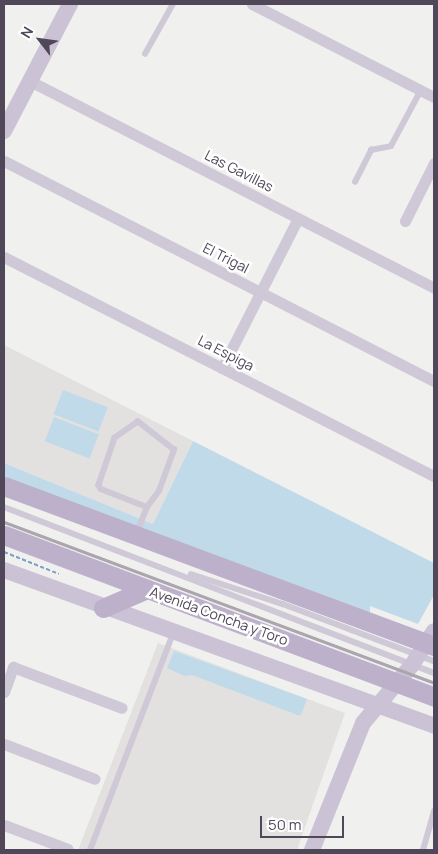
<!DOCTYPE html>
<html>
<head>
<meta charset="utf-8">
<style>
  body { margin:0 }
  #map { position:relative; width:438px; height:854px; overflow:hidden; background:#f0f0ee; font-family:Manrope,sans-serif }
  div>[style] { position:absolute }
  .education>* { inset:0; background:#e2e1df }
  .green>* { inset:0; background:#c0daea; transform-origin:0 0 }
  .path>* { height:2px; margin-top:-1px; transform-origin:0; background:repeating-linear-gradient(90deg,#7c9fc4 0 4px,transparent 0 6.5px) }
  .lane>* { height:5.5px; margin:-2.75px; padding:0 2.75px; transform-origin:2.75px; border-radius:2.75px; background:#cfc8d6 }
  .street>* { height:11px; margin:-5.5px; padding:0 5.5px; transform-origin:5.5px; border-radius:5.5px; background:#cfc8d6 }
  .secondary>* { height:16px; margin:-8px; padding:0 8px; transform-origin:8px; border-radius:8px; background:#ccc2d5 }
  .primary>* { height:19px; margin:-9.5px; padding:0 9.5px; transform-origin:9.5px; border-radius:9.5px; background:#bdb0ca }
  .rail>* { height:3px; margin:-1.5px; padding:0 1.5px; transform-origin:1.5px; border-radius:1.5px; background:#aba6ae }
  span { translate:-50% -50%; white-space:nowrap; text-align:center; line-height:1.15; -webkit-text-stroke:5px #fff; paint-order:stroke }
  .street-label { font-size:14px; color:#504859 }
  .frame { position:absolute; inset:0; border:5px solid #504859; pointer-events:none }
  .north { position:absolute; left:15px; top:15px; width:50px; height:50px; -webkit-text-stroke:4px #fff; paint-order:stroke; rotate:300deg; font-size:14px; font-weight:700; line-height:20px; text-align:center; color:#504859 }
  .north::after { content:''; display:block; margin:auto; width:18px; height:22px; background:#504859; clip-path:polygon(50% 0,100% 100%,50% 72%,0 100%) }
  .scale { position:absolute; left:260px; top:816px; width:84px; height:22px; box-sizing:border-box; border:2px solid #504859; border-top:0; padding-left:6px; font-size:15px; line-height:18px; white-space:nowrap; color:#504859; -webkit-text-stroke:4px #fff; paint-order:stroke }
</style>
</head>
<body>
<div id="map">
  <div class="education">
    <div style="clip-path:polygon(4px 345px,193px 441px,153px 524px,4px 463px)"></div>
    <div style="clip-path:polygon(158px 643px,345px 713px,297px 850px,78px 850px)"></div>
  </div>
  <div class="green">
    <div style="left:63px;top:390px;width:48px;height:26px;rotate:21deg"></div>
    <div style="left:54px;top:417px;width:48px;height:26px;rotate:21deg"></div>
    <div style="clip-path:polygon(193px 441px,434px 563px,434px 595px,418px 624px,370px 606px,370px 614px,4px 477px,4px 463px,153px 524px)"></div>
    <div style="clip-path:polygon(174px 651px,307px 699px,302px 712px,300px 716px,192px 675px,184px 676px,167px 668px)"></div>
  </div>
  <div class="path">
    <div style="left:4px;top:552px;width:59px;rotate:21.8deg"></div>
  </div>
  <div class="lane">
    <div style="left:145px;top:54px;width:57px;rotate:-60.8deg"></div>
    <div style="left:355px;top:182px;width:36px;rotate:-63deg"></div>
    <div style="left:371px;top:150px;width:20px;rotate:-11deg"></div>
    <div style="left:391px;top:146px;width:64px;rotate:-61.8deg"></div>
    <div style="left:4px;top:507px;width:461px;rotate:21.1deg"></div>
    <div style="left:137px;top:532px;width:27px;rotate:-68deg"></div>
    <div style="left:147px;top:507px;width:20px;rotate:-53deg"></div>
    <div style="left:159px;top:491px;width:44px;rotate:-69.9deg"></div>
    <div style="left:174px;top:450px;width:46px;rotate:-142.1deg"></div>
    <div style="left:138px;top:422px;width:28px;rotate:145deg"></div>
    <div style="left:115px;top:438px;width:50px;rotate:108.8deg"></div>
    <div style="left:99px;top:485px;width:4px;rotate:63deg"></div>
    <div style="left:101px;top:489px;width:49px;rotate:21.4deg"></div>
    <div style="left:191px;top:574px;width:97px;rotate:18.1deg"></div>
    <div style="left:283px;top:604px;width:161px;rotate:20.7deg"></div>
    <div style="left:90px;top:850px;width:231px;rotate:-69deg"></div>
    <div style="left:423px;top:850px;width:40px;rotate:-74deg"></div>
  </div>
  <div class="street">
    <div style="left:252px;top:4px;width:204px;rotate:27.1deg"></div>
    <div style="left:30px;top:81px;width:454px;rotate:27.1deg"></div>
    <div style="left:4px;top:161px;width:483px;rotate:27.1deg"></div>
    <div style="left:405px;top:221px;width:65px;rotate:-63.4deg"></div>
    <div style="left:4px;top:257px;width:483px;rotate:27deg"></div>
    <div style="left:222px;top:368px;width:168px;rotate:-63.1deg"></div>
    <div style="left:4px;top:692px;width:27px;rotate:-70deg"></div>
    <div style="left:13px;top:667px;width:116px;rotate:20.6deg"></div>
    <div style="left:4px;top:744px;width:97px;rotate:21deg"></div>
    <div style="left:4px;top:825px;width:68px;rotate:20.6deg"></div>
  </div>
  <div class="secondary">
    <div style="left:4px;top:131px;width:143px;rotate:-62.5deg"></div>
    <div style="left:4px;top:570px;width:457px;rotate:19.9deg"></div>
    <div style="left:312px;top:850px;width:137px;rotate:-68.1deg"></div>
    <div style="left:363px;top:723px;width:76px;rotate:-49.8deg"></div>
    <div style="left:412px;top:665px;width:40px;rotate:-57.1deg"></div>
  </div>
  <div class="primary">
    <div style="left:4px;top:486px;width:459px;rotate:20.4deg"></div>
    <div style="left:4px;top:535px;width:460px;rotate:20.6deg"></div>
    <div style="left:103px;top:608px;width:48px;rotate:-23.4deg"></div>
  </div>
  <div class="rail">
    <div style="left:4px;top:522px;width:459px;rotate:20.5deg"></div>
  </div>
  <div class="street-label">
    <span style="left:239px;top:171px;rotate:27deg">Las Gavillas</span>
    <span style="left:226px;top:258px;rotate:27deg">El Trigal</span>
    <span style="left:226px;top:353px;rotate:27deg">La Espiga</span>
    <span style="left:219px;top:616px;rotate:20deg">Avenida Concha y Toro</span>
  </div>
  <div class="frame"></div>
  <div class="north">N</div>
  <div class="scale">50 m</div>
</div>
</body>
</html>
